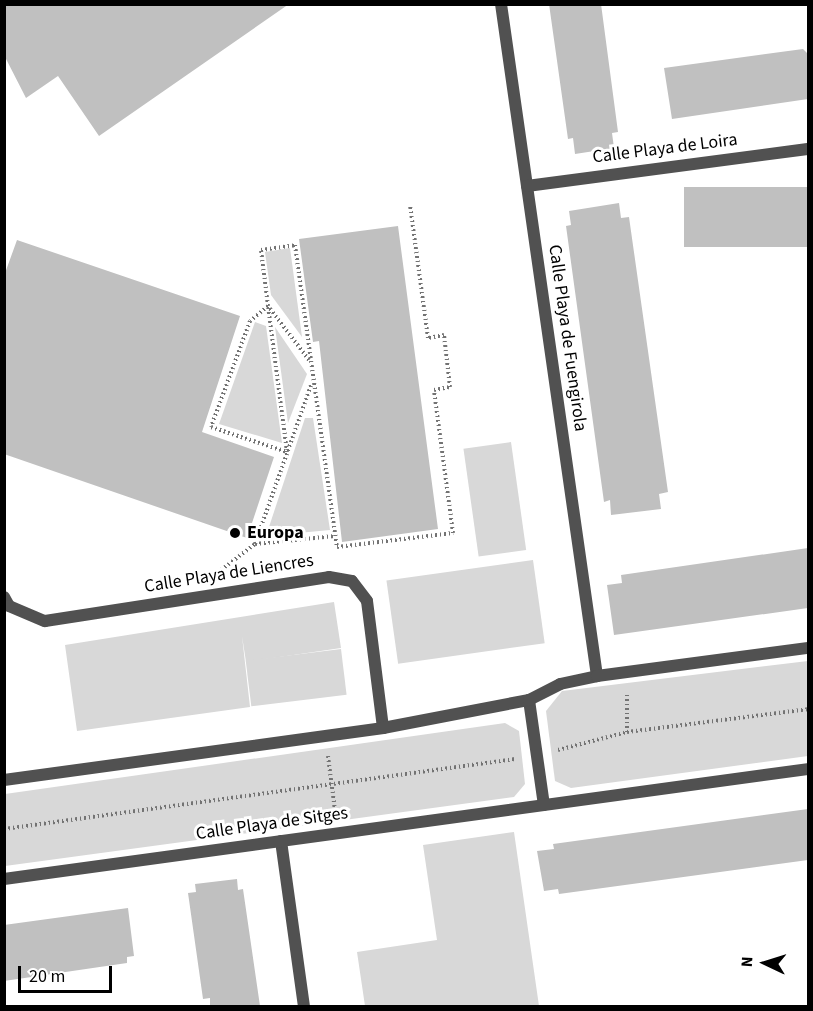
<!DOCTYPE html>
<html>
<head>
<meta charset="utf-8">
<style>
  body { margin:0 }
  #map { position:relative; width:813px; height:1011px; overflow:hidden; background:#fff; font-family:"Source Sans 3",sans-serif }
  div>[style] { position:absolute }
  .green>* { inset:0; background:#d8d8d8; transform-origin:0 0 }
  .building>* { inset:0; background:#c0c0c0; transform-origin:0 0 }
  .path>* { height:4px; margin-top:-2px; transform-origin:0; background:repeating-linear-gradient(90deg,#737373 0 1.5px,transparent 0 4.5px) }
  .street>* { height:12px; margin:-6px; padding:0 6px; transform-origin:6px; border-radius:6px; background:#515151 }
  .dots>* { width:16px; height:16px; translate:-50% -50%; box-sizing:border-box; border:3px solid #fff; border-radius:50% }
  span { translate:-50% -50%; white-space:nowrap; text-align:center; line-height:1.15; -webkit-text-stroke:6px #fff; paint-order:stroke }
  .street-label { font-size:18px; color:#000 }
  .poi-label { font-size:18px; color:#000; font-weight:700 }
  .left { translate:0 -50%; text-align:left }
  .frame { position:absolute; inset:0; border:6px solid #000; pointer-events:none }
  .north { position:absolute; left:735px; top:933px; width:60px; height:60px; -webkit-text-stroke:4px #fff; paint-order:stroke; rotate:274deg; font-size:16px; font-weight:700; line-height:24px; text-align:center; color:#000 }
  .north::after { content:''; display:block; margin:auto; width:21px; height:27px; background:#000; clip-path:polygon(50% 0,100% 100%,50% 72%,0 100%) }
  .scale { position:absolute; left:18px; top:966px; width:94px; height:27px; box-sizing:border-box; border:3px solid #000; border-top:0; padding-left:8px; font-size:18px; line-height:21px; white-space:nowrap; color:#000; -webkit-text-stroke:4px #fff; paint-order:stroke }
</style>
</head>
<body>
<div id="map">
  <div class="green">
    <div style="clip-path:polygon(290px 248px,302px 337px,271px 295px,265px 252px)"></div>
    <div style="clip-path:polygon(255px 322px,266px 326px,282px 443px,219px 424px)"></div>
    <div style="clip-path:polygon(275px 327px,307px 374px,288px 423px)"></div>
    <div style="clip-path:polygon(305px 418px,313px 418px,330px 530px,266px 536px)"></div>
    <div style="left:511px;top:442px;width:109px;height:48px;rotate:82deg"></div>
    <div style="left:533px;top:560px;width:84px;height:148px;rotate:82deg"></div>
    <div style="clip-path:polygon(334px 602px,341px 648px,246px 662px,242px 636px,250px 707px,77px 731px,65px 645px)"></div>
    <div style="left:341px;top:649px;width:46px;height:96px;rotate:83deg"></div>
    <div style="clip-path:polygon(808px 661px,808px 756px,571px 788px,555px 781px,546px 711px,562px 691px)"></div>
    <div style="clip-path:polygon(505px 723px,519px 731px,525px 784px,514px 797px,5px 866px,5px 794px)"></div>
    <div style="clip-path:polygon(514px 832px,539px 1006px,365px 1006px,357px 952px,437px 940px,423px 845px)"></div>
  </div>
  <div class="building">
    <div style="clip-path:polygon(4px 4px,289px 4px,99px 136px,58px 76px,26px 98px,4px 55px)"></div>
    <div style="clip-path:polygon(549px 4px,601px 4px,618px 132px,612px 133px,614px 148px,575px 154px,573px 138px,568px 139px)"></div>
    <div style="clip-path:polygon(803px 49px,808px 54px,808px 99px,672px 119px,664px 68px)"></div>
    <div style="left:808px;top:187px;width:60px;height:124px;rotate:90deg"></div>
    <div style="clip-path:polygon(619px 203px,621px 218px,629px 217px,668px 492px,659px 494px,661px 509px,611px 515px,610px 500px,604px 502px,566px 226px,571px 225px,569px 211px)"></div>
    <div style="clip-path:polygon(398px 226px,438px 529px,342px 542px,319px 341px,313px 342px,299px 239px)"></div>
    <div style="clip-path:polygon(17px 240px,240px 316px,202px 432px,274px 457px,247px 538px,4px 454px,4px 276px)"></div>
    <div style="clip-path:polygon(808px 548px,808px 608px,614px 635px,607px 585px,622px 583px,621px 575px)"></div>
    <div style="clip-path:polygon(808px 809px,808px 860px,559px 894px,558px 889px,544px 891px,537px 851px,554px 849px,553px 844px)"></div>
    <div style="clip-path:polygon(237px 879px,238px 890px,243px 889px,260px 1006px,210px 1006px,210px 998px,203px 999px,188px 893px,196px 892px,195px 884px)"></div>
    <div style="clip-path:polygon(128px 908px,134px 956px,127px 957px,127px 963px,4px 981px,4px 925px)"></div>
  </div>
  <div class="path">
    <div style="left:309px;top:360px;width:68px;rotate:-127.2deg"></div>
    <div style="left:268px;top:306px;width:23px;rotate:140deg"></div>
    <div style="left:250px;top:321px;width:113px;rotate:110.2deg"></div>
    <div style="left:211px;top:427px;width:80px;rotate:18.2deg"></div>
    <div style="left:287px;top:452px;width:147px;rotate:-97.4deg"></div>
    <div style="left:268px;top:306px;width:56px;rotate:-97.1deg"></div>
    <div style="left:261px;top:250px;width:34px;rotate:-8deg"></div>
    <div style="left:295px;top:245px;width:305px;rotate:82.1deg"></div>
    <div style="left:337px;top:547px;width:117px;rotate:-6.9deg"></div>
    <div style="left:453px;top:533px;width:144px;rotate:-97.6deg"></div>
    <div style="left:434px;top:390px;width:16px;rotate:-11deg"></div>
    <div style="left:450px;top:387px;width:52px;rotate:-96.6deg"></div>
    <div style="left:444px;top:335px;width:16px;rotate:169deg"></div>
    <div style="left:428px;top:338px;width:134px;rotate:-97.7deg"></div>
    <div style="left:255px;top:544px;width:80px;rotate:-5.7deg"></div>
    <div style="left:221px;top:570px;width:43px;rotate:-37.4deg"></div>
    <div style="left:255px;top:544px;width:169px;rotate:-70.6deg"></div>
    <div style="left:627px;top:732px;width:38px;rotate:-90deg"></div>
    <div style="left:558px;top:750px;width:71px;rotate:-14.6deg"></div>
    <div style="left:627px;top:732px;width:182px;rotate:-7.2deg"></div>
    <div style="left:328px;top:756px;width:55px;rotate:82.7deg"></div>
    <div style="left:4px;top:829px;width:516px;rotate:-7.8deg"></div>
  </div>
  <div class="street">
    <div style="left:501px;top:4px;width:679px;rotate:81.87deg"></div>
    <div style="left:527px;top:186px;width:283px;rotate:-7.5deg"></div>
    <div style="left:4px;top:597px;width:10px;rotate:61deg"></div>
    <div style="left:9px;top:606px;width:39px;rotate:23deg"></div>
    <div style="left:45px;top:621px;width:287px;rotate:-8.8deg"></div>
    <div style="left:329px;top:577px;width:23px;rotate:10deg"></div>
    <div style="left:352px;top:581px;width:25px;rotate:53deg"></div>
    <div style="left:367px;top:601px;width:128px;rotate:82.8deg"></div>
    <div style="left:529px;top:700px;width:106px;rotate:81.9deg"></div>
    <div style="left:4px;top:780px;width:383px;rotate:-7.8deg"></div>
    <div style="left:383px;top:728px;width:149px;rotate:-10.9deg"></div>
    <div style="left:529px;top:700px;width:35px;rotate:-27deg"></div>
    <div style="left:560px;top:684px;width:38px;rotate:-12deg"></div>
    <div style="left:597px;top:676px;width:213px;rotate:-7.6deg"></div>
    <div style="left:281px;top:841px;width:167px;rotate:82.1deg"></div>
    <div style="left:4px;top:879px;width:811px;rotate:-7.79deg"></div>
  </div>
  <div class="dots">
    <div style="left:235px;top:533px;background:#000"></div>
  </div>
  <div class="street-label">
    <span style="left:665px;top:149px;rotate:-7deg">Calle Playa de Loira</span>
    <span style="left:567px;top:338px;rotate:82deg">Calle Playa de Fuengirola</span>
    <span style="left:229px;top:574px;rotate:-9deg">Calle Playa de Liencres</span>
    <span style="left:272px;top:824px;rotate:-8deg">Calle Playa de Sitges</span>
  </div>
  <div class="poi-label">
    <span class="left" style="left:247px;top:533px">Europa</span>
  </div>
  <div class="frame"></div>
  <div class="north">N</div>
  <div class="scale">20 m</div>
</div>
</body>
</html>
